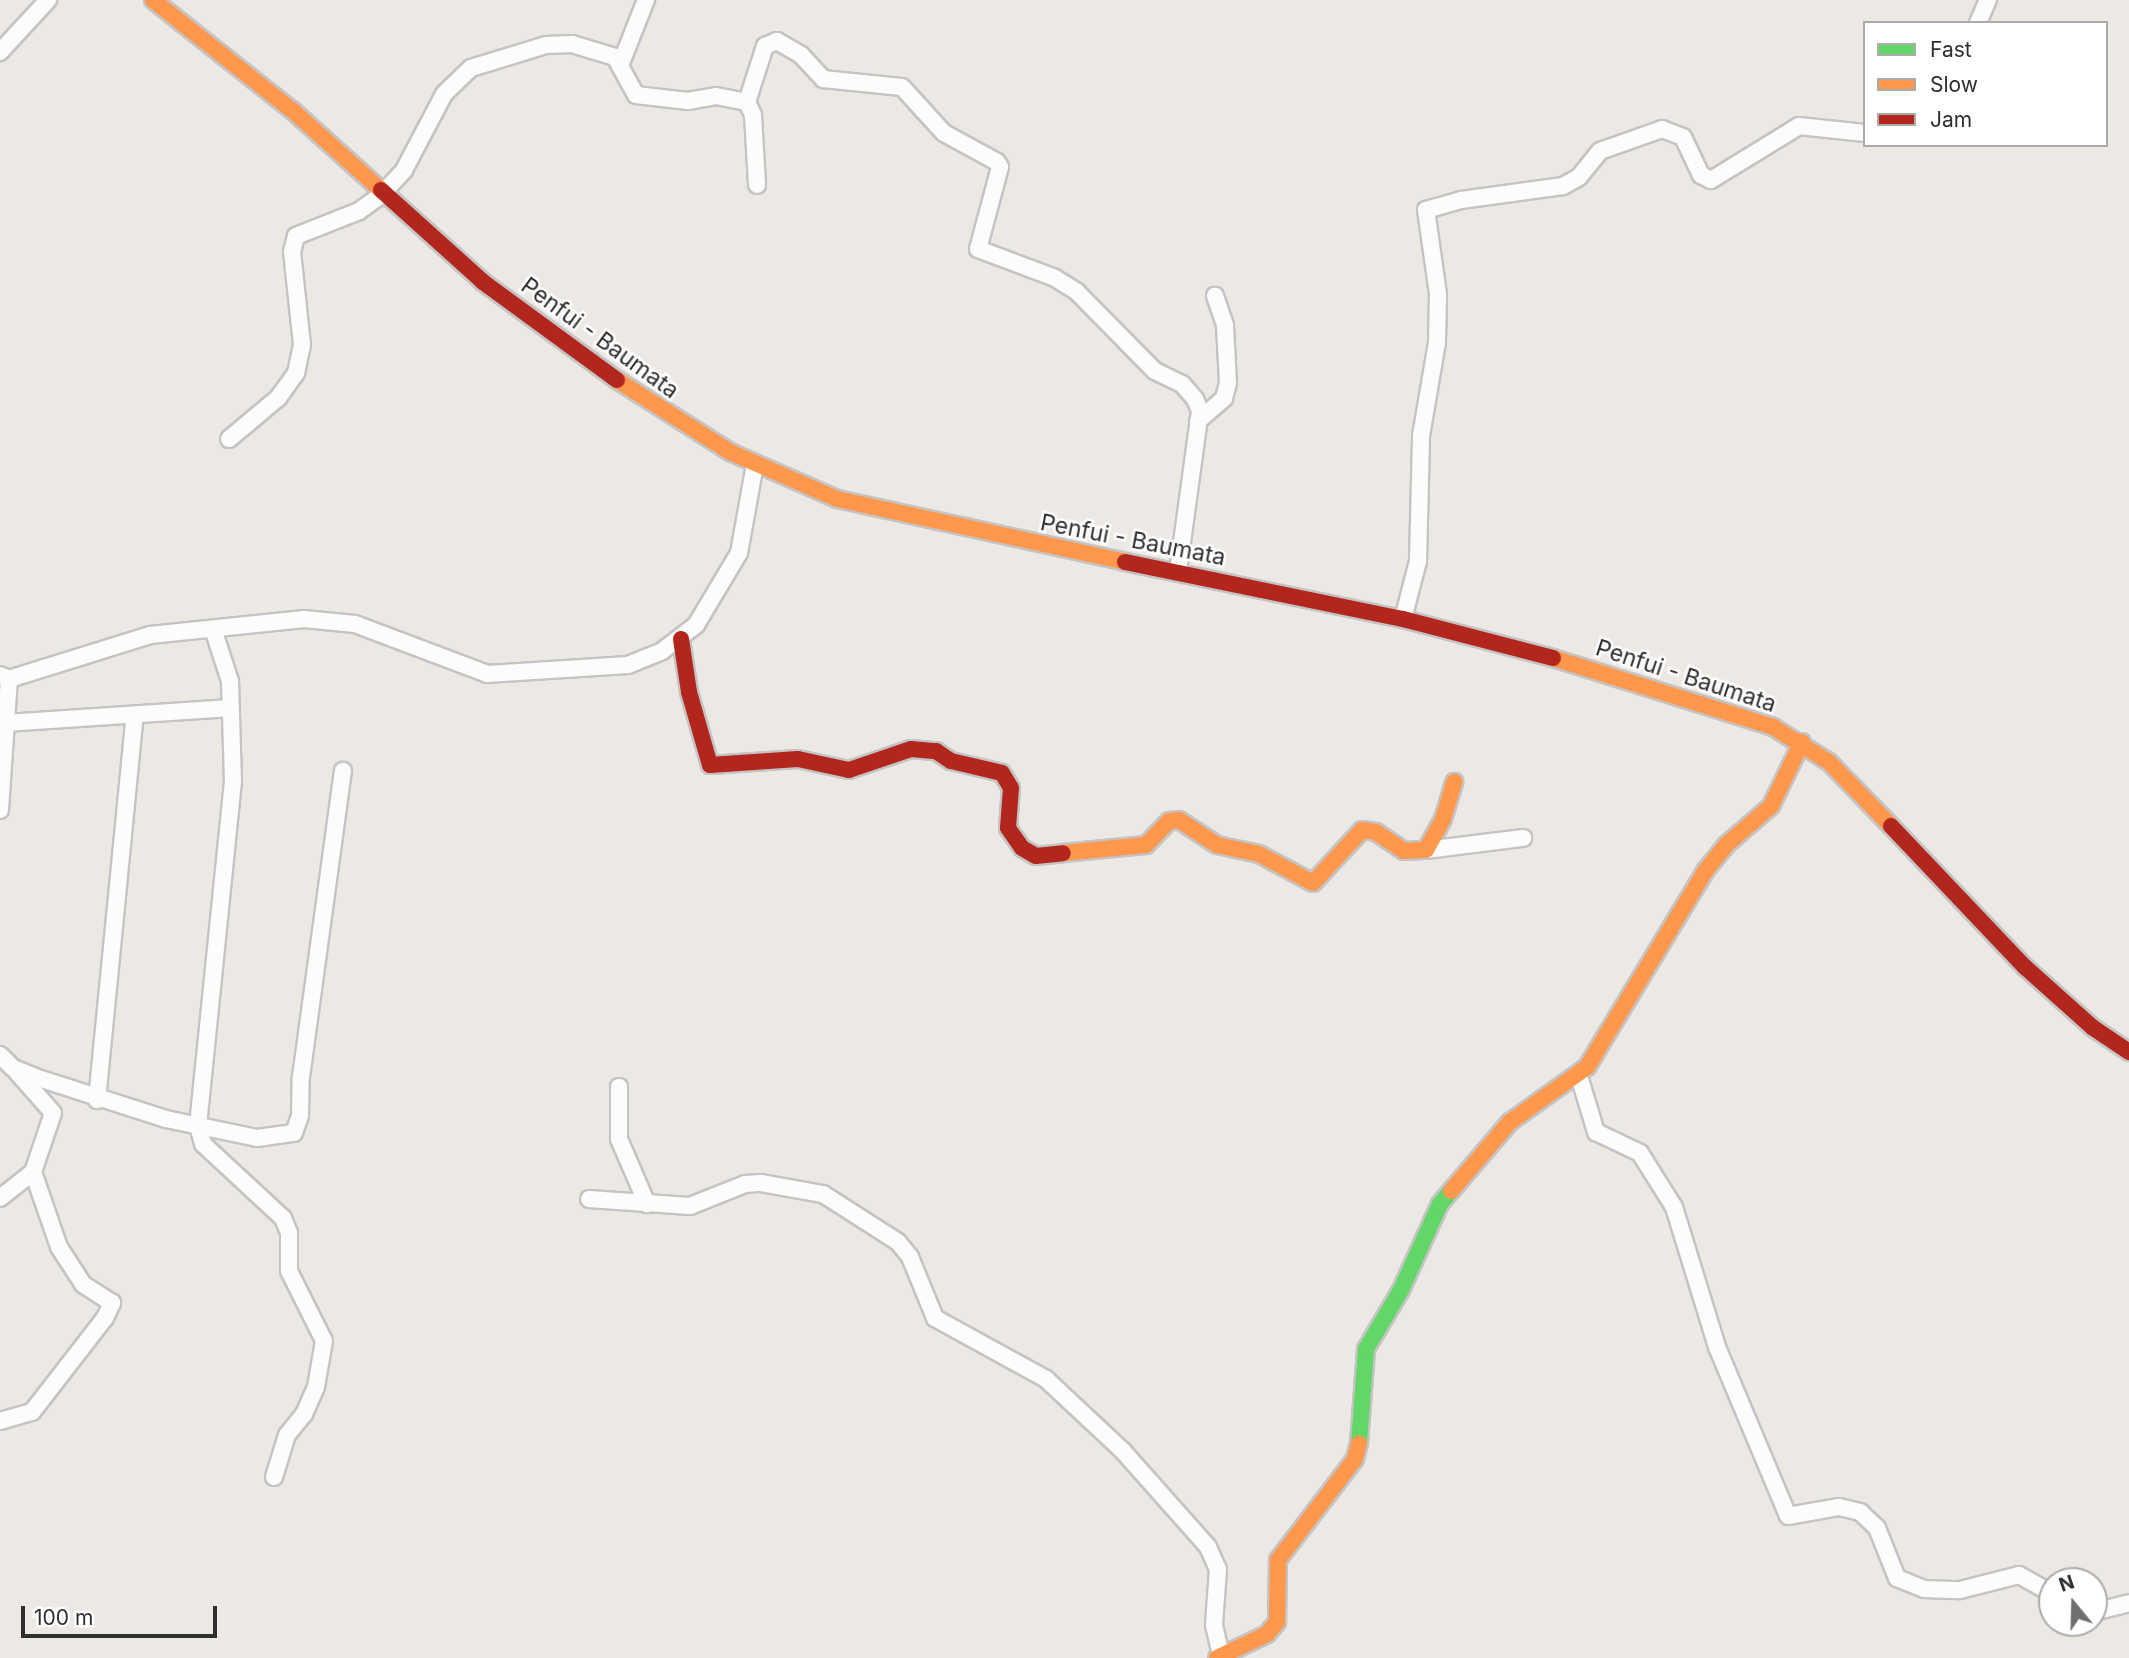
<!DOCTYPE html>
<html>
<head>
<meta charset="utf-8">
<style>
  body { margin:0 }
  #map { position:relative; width:2129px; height:1658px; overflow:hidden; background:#ece8e4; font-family:Inter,sans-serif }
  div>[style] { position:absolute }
  .roads { filter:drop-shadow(2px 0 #c5c4c5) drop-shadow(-2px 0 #c5c4c5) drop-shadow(0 2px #c5c4c5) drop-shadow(0 -2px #c5c4c5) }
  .street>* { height:16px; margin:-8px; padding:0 8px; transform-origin:8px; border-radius:8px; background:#fcfcfb }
  .fast>* { height:16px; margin:-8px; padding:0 8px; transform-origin:8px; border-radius:8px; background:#63d668 }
  .slow>* { height:16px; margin:-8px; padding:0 8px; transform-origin:8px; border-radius:8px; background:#ff974d }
  .jam>* { height:16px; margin:-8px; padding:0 8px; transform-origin:8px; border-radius:8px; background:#b3261e }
  span { translate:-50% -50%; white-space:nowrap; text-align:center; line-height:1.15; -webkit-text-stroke:5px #fff; paint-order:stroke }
  .street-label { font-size:23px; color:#2e2e2e }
  .legend { position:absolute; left:1863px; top:21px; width:245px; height:126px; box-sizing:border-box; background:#fff; border:2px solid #ababab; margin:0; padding:9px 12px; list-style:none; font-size:21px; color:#2e2e2e }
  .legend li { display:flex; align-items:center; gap:14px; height:35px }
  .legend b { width:35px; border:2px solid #ababab }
  .north { position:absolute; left:2038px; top:1567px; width:70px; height:70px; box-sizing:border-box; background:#fff; border:2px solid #ababab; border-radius:50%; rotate:341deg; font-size:19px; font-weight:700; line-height:28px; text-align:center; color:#2e2e2e }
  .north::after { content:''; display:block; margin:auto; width:24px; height:32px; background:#706f6e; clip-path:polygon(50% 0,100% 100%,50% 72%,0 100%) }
  .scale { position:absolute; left:21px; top:1606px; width:196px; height:32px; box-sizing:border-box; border:4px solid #2e2e2e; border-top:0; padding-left:9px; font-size:21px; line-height:24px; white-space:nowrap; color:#2e2e2e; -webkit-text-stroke:5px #fff; paint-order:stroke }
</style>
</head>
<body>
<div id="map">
  <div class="roads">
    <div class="street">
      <div style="left:1978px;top:23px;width:25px;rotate:-67deg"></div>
      <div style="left:0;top:52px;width:71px;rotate:-47.3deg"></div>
      <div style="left:621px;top:63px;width:68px;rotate:-68.4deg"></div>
      <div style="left:747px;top:102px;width:59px;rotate:-72.2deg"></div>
      <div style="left:765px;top:46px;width:13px;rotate:-23deg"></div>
      <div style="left:777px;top:41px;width:28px;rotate:30deg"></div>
      <div style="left:801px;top:55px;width:33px;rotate:47deg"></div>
      <div style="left:823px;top:79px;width:79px;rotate:5.8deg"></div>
      <div style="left:902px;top:87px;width:62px;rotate:47.6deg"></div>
      <div style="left:944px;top:133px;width:60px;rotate:28.7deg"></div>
      <div style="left:997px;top:162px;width:6px;rotate:59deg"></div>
      <div style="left:1000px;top:167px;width:85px;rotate:105deg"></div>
      <div style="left:978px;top:249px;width:82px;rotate:20.6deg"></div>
      <div style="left:1055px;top:278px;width:26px;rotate:32deg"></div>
      <div style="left:1077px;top:292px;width:111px;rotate:45.4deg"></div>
      <div style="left:1155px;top:371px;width:30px;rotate:26deg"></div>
      <div style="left:1182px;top:384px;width:20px;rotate:49deg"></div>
      <div style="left:1195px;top:399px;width:13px;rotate:67deg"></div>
      <div style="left:1200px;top:411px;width:162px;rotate:97.8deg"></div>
      <div style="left:1198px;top:421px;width:35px;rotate:-41deg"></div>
      <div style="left:1224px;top:398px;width:16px;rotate:-75deg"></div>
      <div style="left:1228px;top:383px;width:58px;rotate:-93deg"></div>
      <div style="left:1225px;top:325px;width:31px;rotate:-109deg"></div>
      <div style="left:229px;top:439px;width:64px;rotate:-39.9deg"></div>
      <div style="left:278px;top:398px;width:31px;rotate:-54deg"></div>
      <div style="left:296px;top:373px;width:29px;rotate:-78deg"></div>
      <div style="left:302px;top:345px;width:94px;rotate:-96.1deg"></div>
      <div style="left:292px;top:252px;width:16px;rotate:-76deg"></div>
      <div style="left:296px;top:236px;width:68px;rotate:-21.6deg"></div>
      <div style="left:359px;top:211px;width:29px;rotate:-36deg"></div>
      <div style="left:382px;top:194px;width:33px;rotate:-47deg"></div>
      <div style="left:404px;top:170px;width:86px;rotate:-62.2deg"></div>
      <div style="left:444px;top:94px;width:37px;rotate:-44deg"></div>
      <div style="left:471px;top:68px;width:78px;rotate:-17deg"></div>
      <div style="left:546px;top:45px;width:26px;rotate:-2deg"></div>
      <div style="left:572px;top:44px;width:45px;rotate:16.8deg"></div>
      <div style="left:615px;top:57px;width:43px;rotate:61.1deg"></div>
      <div style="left:636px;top:95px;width:52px;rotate:6.6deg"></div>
      <div style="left:688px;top:101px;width:28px;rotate:-10deg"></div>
      <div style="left:716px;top:96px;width:32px;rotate:11deg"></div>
      <div style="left:747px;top:102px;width:14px;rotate:65deg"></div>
      <div style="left:753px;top:115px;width:70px;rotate:86.7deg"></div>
      <div style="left:1403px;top:619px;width:60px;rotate:-75.5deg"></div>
      <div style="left:1418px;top:561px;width:125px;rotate:-88.6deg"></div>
      <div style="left:1421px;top:436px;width:95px;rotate:-80.3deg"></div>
      <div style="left:1437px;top:342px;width:48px;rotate:-88.8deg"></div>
      <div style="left:1438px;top:294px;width:85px;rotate:-98.1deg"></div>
      <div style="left:1426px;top:210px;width:36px;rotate:-16deg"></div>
      <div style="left:1461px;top:200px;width:103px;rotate:-7.8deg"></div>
      <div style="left:1563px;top:186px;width:18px;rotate:-29deg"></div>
      <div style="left:1579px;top:177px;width:33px;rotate:-51deg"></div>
      <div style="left:1600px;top:151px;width:66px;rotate:-19.5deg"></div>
      <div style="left:1662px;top:129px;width:22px;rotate:21deg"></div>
      <div style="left:1683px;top:137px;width:42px;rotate:64.7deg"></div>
      <div style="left:1701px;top:175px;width:11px;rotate:27deg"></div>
      <div style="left:1711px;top:180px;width:103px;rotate:-31.5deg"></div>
      <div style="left:1799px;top:126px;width:66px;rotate:6.1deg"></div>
      <div style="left:213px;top:629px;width:55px;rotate:71.9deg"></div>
      <div style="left:230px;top:681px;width:100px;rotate:88.3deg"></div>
      <div style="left:233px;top:781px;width:347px;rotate:95.8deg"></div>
      <div style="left:198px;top:1126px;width:19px;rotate:74deg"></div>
      <div style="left:203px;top:1144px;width:109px;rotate:42.8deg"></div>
      <div style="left:283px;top:1218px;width:16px;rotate:68deg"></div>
      <div style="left:289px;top:1233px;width:38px;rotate:90deg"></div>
      <div style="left:289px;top:1271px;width:78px;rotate:63.4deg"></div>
      <div style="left:324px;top:1341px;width:47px;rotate:99.9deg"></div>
      <div style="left:316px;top:1387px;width:30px;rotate:114deg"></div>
      <div style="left:304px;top:1414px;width:27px;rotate:129deg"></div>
      <div style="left:287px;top:1435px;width:44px;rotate:107.2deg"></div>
      <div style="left:0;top:675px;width:10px;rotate:24deg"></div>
      <div style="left:9px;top:679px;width:148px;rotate:-17.3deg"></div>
      <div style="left:150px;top:635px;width:155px;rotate:-5.9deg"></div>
      <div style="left:304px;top:619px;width:51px;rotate:5.6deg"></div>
      <div style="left:355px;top:624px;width:141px;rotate:20.7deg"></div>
      <div style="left:487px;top:674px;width:141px;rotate:-3.7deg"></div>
      <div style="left:628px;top:665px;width:37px;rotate:-22deg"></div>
      <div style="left:662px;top:651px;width:43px;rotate:-37.4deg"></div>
      <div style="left:696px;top:625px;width:84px;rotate:-59.2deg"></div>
      <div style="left:739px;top:553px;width:90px;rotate:-79.8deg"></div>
      <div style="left:5px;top:723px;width:226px;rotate:-3.8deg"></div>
      <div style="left:0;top:810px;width:131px;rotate:-86.1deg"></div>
      <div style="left:1426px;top:850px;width:98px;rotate:-7.1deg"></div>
      <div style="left:0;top:1055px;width:18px;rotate:45deg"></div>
      <div style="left:13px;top:1068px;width:24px;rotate:22deg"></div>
      <div style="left:35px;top:1077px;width:138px;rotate:17.8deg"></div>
      <div style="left:166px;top:1119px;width:93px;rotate:11.8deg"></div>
      <div style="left:257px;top:1138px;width:37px;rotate:-8deg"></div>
      <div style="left:294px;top:1133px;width:18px;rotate:-71deg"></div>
      <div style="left:300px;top:1116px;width:39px;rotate:-89deg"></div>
      <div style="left:301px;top:1077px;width:309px;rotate:-82.2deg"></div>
      <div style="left:1579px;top:1076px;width:59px;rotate:73.1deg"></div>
      <div style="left:1596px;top:1132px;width:49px;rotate:25.5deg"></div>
      <div style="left:1640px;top:1153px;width:64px;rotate:57.8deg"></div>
      <div style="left:1674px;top:1207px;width:146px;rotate:72.9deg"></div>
      <div style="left:1717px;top:1347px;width:183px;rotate:67.2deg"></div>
      <div style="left:1788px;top:1516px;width:52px;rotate:-10deg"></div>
      <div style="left:1839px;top:1507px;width:22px;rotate:13deg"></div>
      <div style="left:1860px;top:1512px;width:23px;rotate:43deg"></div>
      <div style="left:1877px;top:1528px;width:54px;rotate:68.2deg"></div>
      <div style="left:1897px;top:1578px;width:29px;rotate:22deg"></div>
      <div style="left:1924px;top:1589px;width:36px;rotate:2deg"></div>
      <div style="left:1960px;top:1590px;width:61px;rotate:-14.3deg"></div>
      <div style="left:2019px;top:1575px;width:38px;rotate:29deg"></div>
      <div style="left:619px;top:1087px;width:52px;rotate:90deg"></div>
      <div style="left:619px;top:1139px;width:71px;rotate:66.7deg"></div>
      <div style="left:97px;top:1100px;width:387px;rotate:-84.4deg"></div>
      <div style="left:0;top:1198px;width:42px;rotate:-38.2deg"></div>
      <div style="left:589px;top:1199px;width:101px;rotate:4deg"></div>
      <div style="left:690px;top:1206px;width:59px;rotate:-21.8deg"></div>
      <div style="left:745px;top:1184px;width:16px;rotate:-4deg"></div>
      <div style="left:761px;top:1183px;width:63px;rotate:10.1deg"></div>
      <div style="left:823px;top:1194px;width:89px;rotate:32.6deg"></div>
      <div style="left:898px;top:1242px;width:19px;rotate:51deg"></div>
      <div style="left:910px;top:1257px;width:66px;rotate:67.7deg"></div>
      <div style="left:935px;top:1318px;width:127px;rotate:28.8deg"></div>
      <div style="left:1046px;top:1379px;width:104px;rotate:43.1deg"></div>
      <div style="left:1122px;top:1450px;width:130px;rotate:48.4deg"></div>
      <div style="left:1208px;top:1547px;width:24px;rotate:66deg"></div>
      <div style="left:1218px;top:1569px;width:56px;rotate:94.1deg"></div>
      <div style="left:1214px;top:1625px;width:32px;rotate:77deg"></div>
      <div style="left:0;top:1421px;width:33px;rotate:-16deg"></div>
      <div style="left:32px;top:1412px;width:119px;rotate:-52.2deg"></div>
      <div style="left:105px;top:1318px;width:17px;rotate:-65deg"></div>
      <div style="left:112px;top:1303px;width:35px;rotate:-147deg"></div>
      <div style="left:83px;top:1284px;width:44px;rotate:-123deg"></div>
      <div style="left:59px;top:1247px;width:79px;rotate:-109.1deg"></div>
      <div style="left:33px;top:1172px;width:62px;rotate:-71.3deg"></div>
      <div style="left:53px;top:1113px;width:55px;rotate:-131.3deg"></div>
      <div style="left:2094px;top:1612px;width:36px;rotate:-14deg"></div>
    </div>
    <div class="fast">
      <div style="left:1359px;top:1443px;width:94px;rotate:-85.7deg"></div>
      <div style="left:1366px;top:1349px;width:69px;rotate:-59.3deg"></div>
      <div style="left:1401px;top:1290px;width:94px;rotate:-65.6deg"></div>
      <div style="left:1440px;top:1204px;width:17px;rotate:-50deg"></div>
    </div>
    <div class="slow">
      <div style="left:153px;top:0;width:177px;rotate:38.4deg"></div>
      <div style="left:292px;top:110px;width:120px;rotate:42deg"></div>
      <div style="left:617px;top:380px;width:134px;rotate:32.5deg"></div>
      <div style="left:730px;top:452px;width:117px;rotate:23.7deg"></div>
      <div style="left:837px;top:499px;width:295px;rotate:12.3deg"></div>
      <div style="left:1553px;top:658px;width:231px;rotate:17.4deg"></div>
      <div style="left:1773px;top:727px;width:66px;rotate:32deg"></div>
      <div style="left:1829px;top:762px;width:89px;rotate:45.9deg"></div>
      <div style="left:1063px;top:853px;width:83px;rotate:-5.5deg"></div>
      <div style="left:1146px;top:845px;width:33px;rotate:-46deg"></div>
      <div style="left:1169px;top:821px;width:10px;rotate:-6deg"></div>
      <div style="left:1179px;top:820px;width:45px;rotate:33.3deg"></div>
      <div style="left:1217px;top:845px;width:43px;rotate:12.1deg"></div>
      <div style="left:1259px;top:854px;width:61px;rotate:28.2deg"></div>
      <div style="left:1313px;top:883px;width:72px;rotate:-47.2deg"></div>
      <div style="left:1362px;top:830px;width:14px;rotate:8deg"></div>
      <div style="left:1376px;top:832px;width:34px;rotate:34deg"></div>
      <div style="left:1404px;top:851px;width:22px;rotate:-3deg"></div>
      <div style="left:1426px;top:850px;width:35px;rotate:-61deg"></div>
      <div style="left:1443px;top:819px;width:39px;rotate:-73deg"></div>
      <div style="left:1451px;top:1191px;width:91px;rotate:-49.5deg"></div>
      <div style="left:1510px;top:1122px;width:95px;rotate:-35.5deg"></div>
      <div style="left:1587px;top:1067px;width:230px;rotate:-58.9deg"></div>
      <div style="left:1706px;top:870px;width:32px;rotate:-51deg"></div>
      <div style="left:1726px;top:845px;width:60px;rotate:-40.9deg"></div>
      <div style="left:1771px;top:806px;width:71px;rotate:-64.2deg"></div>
      <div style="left:1217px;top:1658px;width:55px;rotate:-25.6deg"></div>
      <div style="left:1267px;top:1634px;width:16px;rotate:-50deg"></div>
      <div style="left:1277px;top:1622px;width:62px;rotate:-89.1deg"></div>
      <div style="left:1278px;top:1560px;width:127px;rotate:-52.7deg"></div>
      <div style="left:1355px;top:1459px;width:16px;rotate:-76deg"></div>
    </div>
    <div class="jam">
      <div style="left:381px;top:190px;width:137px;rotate:42deg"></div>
      <div style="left:483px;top:282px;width:166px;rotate:36.2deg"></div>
      <div style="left:1125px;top:562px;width:284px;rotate:11.6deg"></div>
      <div style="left:1403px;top:619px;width:155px;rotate:14.6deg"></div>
      <div style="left:681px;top:639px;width:54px;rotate:81.4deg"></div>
      <div style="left:689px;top:692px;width:76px;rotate:74deg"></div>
      <div style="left:710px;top:765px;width:88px;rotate:-3.9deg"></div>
      <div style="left:798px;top:759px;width:52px;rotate:12.2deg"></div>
      <div style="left:849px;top:770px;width:65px;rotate:-18.7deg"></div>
      <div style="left:911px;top:749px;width:25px;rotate:5deg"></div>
      <div style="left:936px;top:751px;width:18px;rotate:34deg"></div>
      <div style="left:951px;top:761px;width:52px;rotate:13.2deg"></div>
      <div style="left:1002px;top:773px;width:17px;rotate:59deg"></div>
      <div style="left:1011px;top:788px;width:40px;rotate:94.3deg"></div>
      <div style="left:1008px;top:828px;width:24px;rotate:55deg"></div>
      <div style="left:1022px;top:848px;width:16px;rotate:30deg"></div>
      <div style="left:1036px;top:856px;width:27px;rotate:-6deg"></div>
      <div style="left:1891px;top:826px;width:195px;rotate:46.5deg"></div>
      <div style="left:2025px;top:967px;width:90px;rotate:41.8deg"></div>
      <div style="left:2092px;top:1027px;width:45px;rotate:34deg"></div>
    </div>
  </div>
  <div class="street-label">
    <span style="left:600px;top:338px;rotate:36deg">Penfui - Baumata</span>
    <span style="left:1133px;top:540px;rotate:11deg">Penfui - Baumata</span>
    <span style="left:1686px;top:676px;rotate:18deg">Penfui - Baumata</span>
  </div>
  <ul class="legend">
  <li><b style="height:9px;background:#63d668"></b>Fast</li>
  <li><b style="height:9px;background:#ff974d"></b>Slow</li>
  <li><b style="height:9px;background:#b3261e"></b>Jam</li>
  </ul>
  <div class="north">N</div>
  <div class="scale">100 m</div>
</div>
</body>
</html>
